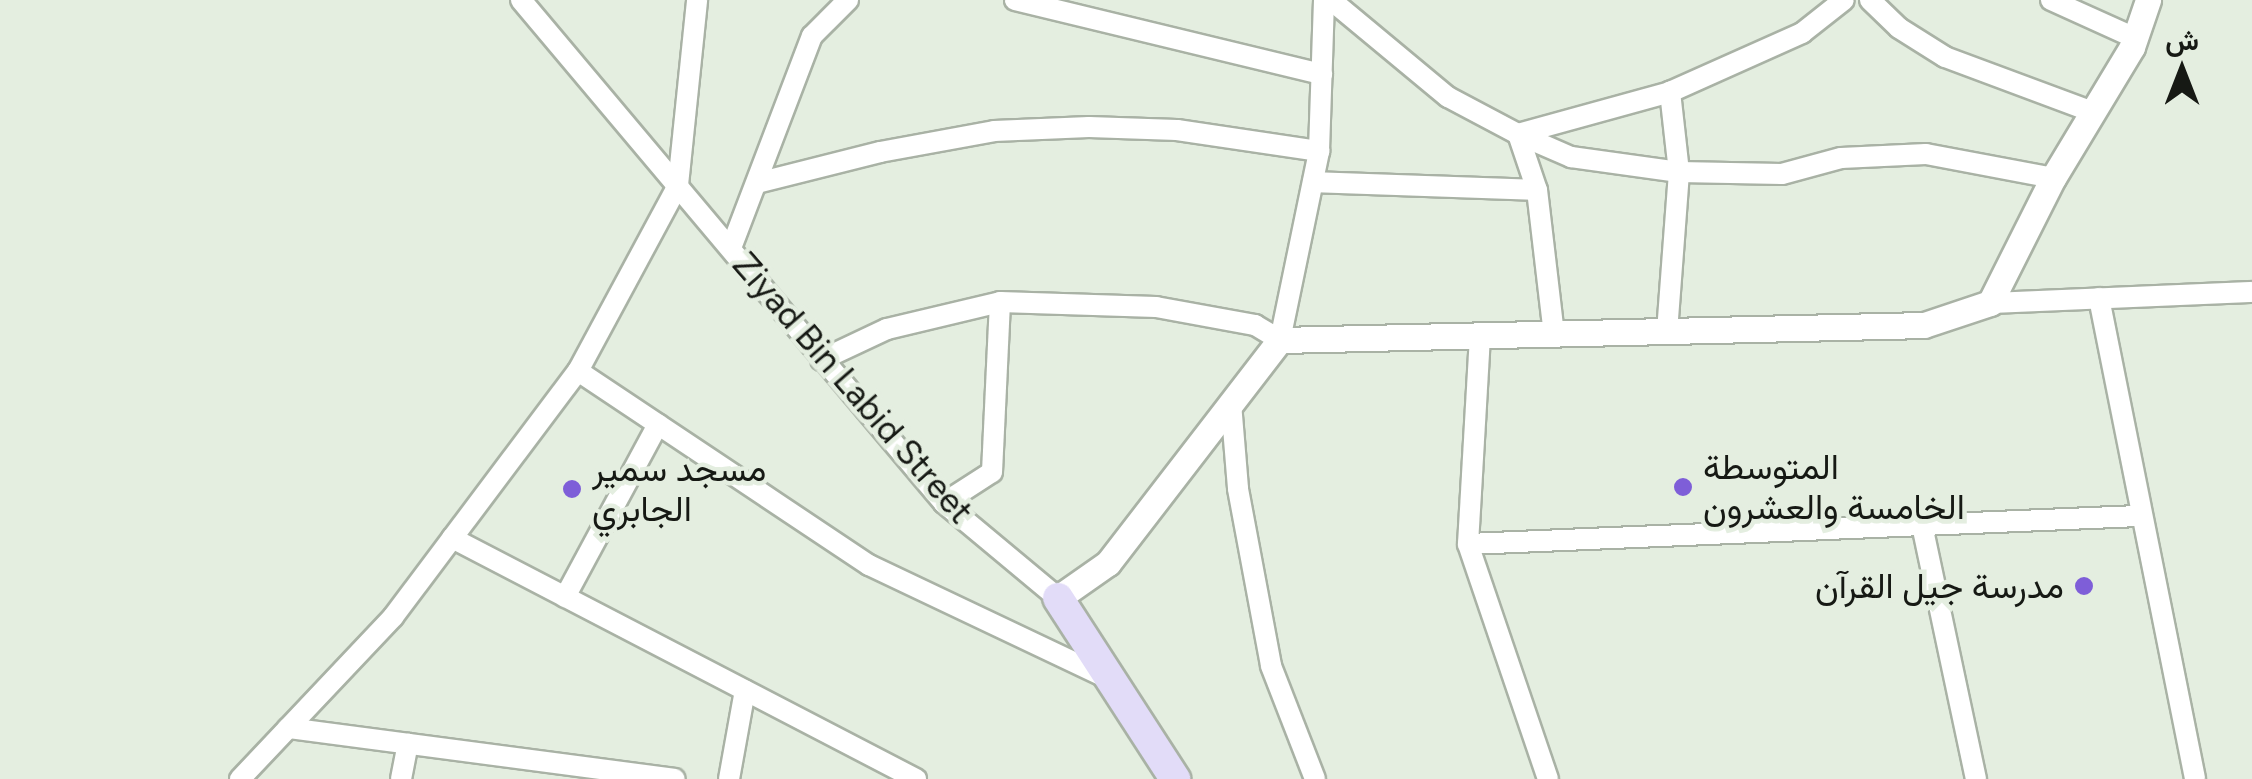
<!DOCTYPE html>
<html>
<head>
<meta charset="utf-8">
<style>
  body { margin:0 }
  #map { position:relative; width:2252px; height:779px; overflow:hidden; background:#e4eee0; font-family:Figtree,Vazirmatn,sans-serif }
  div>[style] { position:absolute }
  .roads { filter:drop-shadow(2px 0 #a9b2a5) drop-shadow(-2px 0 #a9b2a5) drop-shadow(0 2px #a9b2a5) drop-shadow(0 -2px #a9b2a5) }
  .minor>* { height:20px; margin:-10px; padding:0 10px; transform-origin:10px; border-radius:10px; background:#fff }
  .tertiary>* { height:25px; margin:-12.5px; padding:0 12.5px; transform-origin:12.5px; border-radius:12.5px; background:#fff }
  .secondary>* { height:30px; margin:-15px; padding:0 15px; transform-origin:15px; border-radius:15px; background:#e2dcf8 }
  .dots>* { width:28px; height:28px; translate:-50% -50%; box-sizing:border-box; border:5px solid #e4eee0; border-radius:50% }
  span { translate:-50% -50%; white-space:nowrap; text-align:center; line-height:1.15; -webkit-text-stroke:9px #e4eee0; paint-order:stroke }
  .street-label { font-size:35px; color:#161914 }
  .poi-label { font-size:35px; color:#161914 }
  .left { translate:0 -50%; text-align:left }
  .right { translate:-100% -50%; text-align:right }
  .north { position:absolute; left:2132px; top:20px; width:100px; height:100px; -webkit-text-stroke:8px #e4eee0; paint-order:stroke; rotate:0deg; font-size:28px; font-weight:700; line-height:40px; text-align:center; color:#161914 }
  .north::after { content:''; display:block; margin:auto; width:35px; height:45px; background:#161914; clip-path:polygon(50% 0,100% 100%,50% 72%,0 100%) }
</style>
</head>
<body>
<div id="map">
  <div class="roads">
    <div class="minor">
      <div style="left:521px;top:0;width:657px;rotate:49.94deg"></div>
      <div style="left:944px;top:503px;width:148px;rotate:39.8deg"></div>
      <div style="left:1015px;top:0;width:316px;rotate:13.6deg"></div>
      <div style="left:1331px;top:0;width:152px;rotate:39.7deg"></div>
      <div style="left:1448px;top:97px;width:79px;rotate:27.9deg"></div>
      <div style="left:1518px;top:134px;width:59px;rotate:71.3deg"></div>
      <div style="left:1537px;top:190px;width:145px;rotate:83.3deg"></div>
      <div style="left:1870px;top:0;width:40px;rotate:44deg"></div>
      <div style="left:1899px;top:28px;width:54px;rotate:32.2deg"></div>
      <div style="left:1945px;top:57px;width:158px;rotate:20.4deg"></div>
      <div style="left:2051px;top:0;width:92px;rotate:24.3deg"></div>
      <div style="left:1518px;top:134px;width:58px;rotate:23.5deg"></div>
      <div style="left:1571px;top:157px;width:109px;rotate:7.9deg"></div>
      <div style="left:1679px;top:172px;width:103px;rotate:1.1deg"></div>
      <div style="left:1782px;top:174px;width:61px;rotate:-15.2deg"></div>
      <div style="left:1841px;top:158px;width:85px;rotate:-2.7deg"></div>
      <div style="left:1926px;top:154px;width:129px;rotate:10.7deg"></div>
      <div style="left:1518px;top:134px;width:158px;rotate:-15.4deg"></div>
      <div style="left:1670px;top:92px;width:145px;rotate:-24.1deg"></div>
      <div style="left:1802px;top:33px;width:53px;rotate:-38.2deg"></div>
      <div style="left:1313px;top:182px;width:224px;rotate:2deg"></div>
      <div style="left:757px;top:183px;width:127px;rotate:-14.1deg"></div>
      <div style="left:880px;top:152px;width:116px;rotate:-10.4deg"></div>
      <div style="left:994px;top:131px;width:95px;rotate:-2.4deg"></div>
      <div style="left:1089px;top:127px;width:88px;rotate:2deg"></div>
      <div style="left:1177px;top:130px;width:144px;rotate:8.4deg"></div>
      <div style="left:731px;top:248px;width:227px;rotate:-69.1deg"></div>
      <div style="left:812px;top:36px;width:51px;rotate:-45deg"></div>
      <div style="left:2099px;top:298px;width:490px;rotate:78.7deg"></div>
      <div style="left:1990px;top:303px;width:262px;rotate:-2.4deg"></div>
      <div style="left:1667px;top:332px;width:160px;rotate:-85.7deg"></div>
      <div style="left:1679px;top:172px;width:81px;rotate:-96.4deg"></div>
      <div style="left:1480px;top:336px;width:208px;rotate:93.3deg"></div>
      <div style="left:1468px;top:544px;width:248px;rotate:71.2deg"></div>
      <div style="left:821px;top:360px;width:73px;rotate:-25.2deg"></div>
      <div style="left:887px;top:329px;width:116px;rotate:-13.4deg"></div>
      <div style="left:1000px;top:302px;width:156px;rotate:1.8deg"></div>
      <div style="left:1156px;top:307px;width:101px;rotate:10.3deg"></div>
      <div style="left:1255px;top:325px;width:29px;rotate:31deg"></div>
      <div style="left:1280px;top:340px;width:193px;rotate:-78.3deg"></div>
      <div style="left:1319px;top:151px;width:151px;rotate:-88.1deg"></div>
      <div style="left:578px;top:371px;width:350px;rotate:33.7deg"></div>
      <div style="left:869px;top:565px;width:263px;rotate:25.4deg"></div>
      <div style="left:1231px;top:403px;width:86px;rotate:85.3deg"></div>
      <div style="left:1238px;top:489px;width:180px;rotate:79.4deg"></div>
      <div style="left:1271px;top:666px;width:121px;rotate:68.7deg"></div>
      <div style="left:944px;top:503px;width:57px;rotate:-32.9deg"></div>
      <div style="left:992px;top:472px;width:170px;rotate:-87.3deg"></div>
      <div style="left:1922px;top:525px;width:260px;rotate:78deg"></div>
      <div style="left:452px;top:538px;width:523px;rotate:27.45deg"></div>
      <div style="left:1468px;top:544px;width:673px;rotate:-2.39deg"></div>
      <div style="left:565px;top:597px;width:196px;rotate:-61.7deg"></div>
      <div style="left:288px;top:728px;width:390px;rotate:7.5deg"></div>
      <div style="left:240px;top:779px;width:223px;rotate:-46.6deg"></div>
      <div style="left:393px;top:617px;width:308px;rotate:-53.1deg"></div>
      <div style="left:578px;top:371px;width:211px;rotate:-61.7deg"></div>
      <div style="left:678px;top:185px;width:186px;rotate:-84.1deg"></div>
      <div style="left:401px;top:779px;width:36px;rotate:-79deg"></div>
      <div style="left:729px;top:779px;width:90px;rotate:-79.8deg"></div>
    </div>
    <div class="tertiary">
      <div style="left:1058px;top:598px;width:61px;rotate:-35deg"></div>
      <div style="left:1108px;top:563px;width:282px;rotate:-52.4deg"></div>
      <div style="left:1280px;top:340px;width:644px;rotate:-1.33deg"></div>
      <div style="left:1924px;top:325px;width:70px;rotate:-18.4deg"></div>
      <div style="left:1990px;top:303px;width:140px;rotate:-63.3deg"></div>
      <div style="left:2053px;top:178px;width:153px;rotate:-58.9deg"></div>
      <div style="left:2132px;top:47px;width:50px;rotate:-71.2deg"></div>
    </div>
    <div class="secondary">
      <div style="left:1058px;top:598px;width:216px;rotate:57.1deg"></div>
    </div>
  </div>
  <div class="dots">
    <div style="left:1683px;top:487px;background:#7e5ed8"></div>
    <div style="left:572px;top:489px;background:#7e5ed8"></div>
    <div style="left:2084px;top:586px;background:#7e5ed8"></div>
  </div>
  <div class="street-label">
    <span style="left:853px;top:388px;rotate:49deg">Ziyad Bin Labid Street</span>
  </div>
  <div class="poi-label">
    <span class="left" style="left:1703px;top:487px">المتوسطة<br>الخامسة والعشرون</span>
    <span class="left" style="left:592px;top:489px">مسجد سمير<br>الجابري</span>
    <span class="right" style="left:2064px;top:586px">مدرسة جيل القرآن</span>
  </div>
  <div class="north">ش</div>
</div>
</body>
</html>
